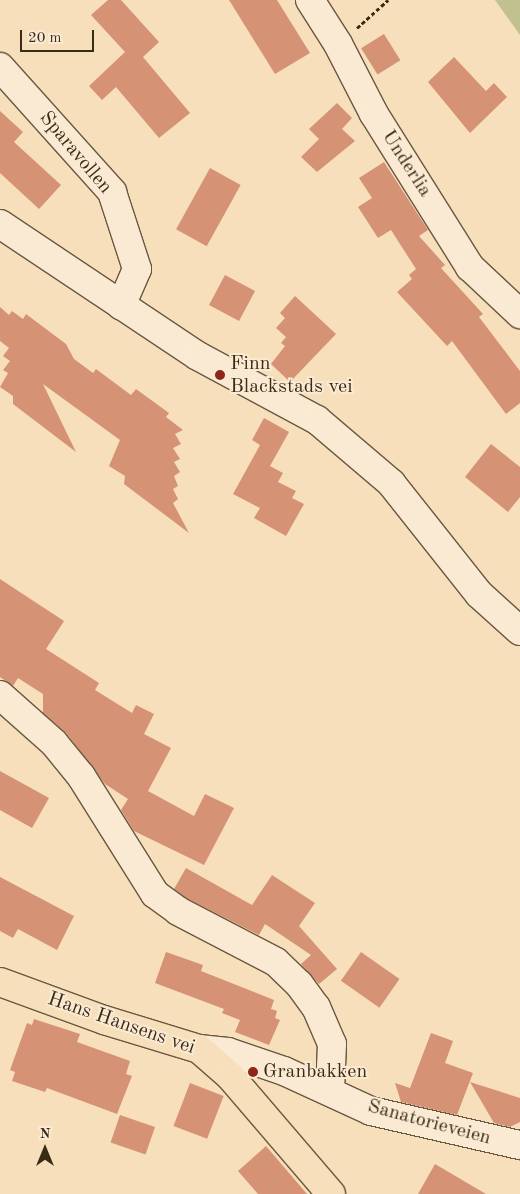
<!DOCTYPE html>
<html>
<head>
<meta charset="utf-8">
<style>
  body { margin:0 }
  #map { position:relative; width:520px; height:1194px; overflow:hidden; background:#f7dfbc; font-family:"Old Standard TT",serif }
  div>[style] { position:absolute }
  .green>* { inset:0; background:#c0c18e }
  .building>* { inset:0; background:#d69275; transform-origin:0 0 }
  .path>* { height:3px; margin-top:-1.5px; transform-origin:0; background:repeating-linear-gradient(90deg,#3a2b16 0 4px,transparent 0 6.5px) }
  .roads { filter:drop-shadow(1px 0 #695840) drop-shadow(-1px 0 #695840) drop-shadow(0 1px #695840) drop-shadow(0 -1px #695840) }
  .minor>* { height:28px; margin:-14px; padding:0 14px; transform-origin:14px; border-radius:14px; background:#faead3 }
  .major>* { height:28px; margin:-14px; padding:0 14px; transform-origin:14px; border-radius:14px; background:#f7dfbc }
  .dots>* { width:14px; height:14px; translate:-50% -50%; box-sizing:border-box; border:2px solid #faead3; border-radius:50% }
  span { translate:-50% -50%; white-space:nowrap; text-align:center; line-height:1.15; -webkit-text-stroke:4px #faead3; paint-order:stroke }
  .street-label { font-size:20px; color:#3a2b16 }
  .poi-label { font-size:20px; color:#3a2b16 }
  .left { translate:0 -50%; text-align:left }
  .north { position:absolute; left:20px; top:1124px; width:50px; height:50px; -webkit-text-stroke:4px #faead3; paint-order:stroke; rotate:0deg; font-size:14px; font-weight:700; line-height:20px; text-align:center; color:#3a2b16 }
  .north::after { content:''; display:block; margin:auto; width:18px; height:22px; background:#3a2b16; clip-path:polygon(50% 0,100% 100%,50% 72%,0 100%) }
  .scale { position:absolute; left:20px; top:30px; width:74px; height:22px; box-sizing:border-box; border:2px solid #3a2b16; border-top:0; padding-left:6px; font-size:15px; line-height:18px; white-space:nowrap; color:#3a2b16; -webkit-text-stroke:4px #faead3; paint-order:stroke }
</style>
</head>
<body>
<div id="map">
  <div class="green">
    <div style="clip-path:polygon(495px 0,520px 0,520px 35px)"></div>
  </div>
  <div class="building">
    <div style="clip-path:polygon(108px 0,121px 0,159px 42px,143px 57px,190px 113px,159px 138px,116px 87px,102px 100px,89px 86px,125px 52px,91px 15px)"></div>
    <div style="clip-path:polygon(229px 0,277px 0,310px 53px,275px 74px)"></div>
    <div style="left:384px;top:34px;width:31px;height:27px;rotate:58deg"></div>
    <div style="clip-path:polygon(454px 57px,486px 91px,494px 83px,507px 97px,470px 133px,428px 82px)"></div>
    <div style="clip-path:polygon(337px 103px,352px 118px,342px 129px,355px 141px,317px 172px,301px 157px,319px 139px,309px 129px)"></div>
    <div style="clip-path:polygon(0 111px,23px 132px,14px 142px,61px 185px,39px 209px,0 173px)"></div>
    <div style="clip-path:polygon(384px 162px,428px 230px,419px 236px,445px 265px,441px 268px,483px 314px,479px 317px,520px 371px,520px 403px,506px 414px,452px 341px,447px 346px,397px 292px,412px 279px,409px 275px,416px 269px,391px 230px,378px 238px,358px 207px,372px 198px,359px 178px)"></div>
    <div style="left:210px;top:168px;width:35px;height:70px;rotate:29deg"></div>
    <div style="left:225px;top:275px;width:34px;height:34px;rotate:28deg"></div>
    <div style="clip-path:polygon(295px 296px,336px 334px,290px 382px,271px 364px,285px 346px,281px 343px,286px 337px,276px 328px,285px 318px,280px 313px)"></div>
    <div style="clip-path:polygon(0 307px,9px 315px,12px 311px,23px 319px,26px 314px,66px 344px,74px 359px,93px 373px,96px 369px,131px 395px,136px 389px,169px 413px,166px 417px,183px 430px,175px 434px,181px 444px,173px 448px,180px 459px,174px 462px,180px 472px,174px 476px,178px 486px,173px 489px,178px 499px,173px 503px,189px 533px,124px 484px,125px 476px,109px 466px,120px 440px,43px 384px,76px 452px,13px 404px,13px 396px,0 387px,8px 373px,3px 370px,10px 361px,3px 356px,9px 348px,0 341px)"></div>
    <div style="clip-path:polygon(264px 418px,289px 432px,270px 466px,283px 473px,278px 482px,296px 491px,292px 498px,304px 504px,286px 536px,254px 518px,260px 508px,233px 494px,260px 445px,252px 440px)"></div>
    <div style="clip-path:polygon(491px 444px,520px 467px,520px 497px,508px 512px,465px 477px)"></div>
    <div style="clip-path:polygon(0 579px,64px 621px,46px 649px,99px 683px,95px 690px,132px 713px,136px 705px,154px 714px,144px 734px,171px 748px,148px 791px,194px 816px,205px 794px,234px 808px,204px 865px,134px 831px,121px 810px,128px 799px,105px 784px,66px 733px,43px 713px,43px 694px,18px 678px,13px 686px,0 677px)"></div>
    <div style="clip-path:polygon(0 771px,49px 798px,32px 828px,0 810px)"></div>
    <div style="clip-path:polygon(186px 868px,252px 905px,272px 875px,315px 903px,299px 926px,337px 969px,319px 984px,301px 964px,311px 955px,265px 924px,259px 935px,186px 898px,174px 889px)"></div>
    <div style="clip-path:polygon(0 877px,74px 916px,57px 950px,18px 929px,13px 938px,0 931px)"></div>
    <div style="clip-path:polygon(166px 952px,203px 965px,201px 971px,274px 1000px,271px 1009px,277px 1011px,275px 1018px,280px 1020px,269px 1045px,235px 1032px,240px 1020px,222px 1013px,224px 1009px,155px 983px)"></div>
    <div style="left:361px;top:952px;width:47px;height:35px;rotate:35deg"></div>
    <div style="clip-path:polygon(34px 1019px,80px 1034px,77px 1042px,130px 1061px,126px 1074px,132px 1076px,117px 1114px,47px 1088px,45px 1092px,12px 1081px,15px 1072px,10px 1070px,27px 1023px,32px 1025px)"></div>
    <div style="clip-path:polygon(431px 1033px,453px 1041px,445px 1063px,473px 1073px,457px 1115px,401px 1102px,395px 1083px,410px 1088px)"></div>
    <div style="clip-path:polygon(470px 1082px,520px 1098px,520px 1122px,510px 1127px,494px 1123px)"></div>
    <div style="left:190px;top:1083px;width:36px;height:46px;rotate:21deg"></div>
    <div style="left:120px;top:1115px;width:37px;height:29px;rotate:19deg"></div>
    <div style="clip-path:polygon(266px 1146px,307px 1194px,258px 1194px,238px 1171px)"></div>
    <div style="clip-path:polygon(435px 1164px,486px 1194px,418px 1194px)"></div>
  </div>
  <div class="path">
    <div style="left:357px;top:28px;width:42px;rotate:-42.1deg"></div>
  </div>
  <div class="roads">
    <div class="minor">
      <div style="left:310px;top:0;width:52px;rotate:57.5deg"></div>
      <div style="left:338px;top:44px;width:79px;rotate:62.8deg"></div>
      <div style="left:374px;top:114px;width:181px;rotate:57.9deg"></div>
      <div style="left:470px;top:267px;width:69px;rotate:43.2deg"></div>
      <div style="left:0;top:67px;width:168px;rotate:48.1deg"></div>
      <div style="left:112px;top:192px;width:81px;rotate:72deg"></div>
      <div style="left:137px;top:269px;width:40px;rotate:113.4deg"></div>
      <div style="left:0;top:224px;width:238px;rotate:33.7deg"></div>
      <div style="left:198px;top:356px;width:135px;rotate:28.3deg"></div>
      <div style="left:317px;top:420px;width:97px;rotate:40.4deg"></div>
      <div style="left:391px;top:483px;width:142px;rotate:51.6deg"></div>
      <div style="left:479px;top:594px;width:55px;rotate:42.1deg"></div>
      <div style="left:0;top:695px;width:72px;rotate:41.6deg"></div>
      <div style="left:54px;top:743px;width:43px;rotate:50.7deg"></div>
      <div style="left:81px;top:776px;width:139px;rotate:57.9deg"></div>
      <div style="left:155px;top:894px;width:29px;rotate:36deg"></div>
      <div style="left:178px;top:911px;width:110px;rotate:27.5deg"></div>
      <div style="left:276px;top:962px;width:32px;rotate:44deg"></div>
      <div style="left:299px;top:984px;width:29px;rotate:54deg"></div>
      <div style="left:316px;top:1007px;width:40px;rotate:66.6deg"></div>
      <div style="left:332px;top:1044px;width:46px;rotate:92.5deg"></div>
      <div style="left:199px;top:1049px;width:29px;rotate:6deg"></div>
      <div style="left:228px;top:1052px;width:59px;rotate:18.7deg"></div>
      <div style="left:284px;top:1071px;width:96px;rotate:24.7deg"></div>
      <div style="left:371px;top:1111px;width:153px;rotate:12.9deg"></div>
    </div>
    <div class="major">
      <div style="left:0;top:982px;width:111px;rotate:20.1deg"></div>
      <div style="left:104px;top:1020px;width:99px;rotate:17deg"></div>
      <div style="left:199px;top:1049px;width:41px;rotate:41.1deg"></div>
      <div style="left:230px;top:1076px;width:155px;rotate:49.4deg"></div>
    </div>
  </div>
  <div class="dots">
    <div style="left:220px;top:375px;background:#8f2418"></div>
    <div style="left:253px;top:1072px;background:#8f2418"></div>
  </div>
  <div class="street-label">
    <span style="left:75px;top:153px;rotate:50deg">Sparavollen</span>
    <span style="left:406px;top:164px;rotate:57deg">Underlia</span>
    <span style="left:121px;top:1024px;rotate:19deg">Hans Hansens vei</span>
    <span style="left:429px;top:1123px;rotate:15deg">Sanatorieveien</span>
  </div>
  <div class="poi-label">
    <span class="left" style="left:230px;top:376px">Finn<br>Blackstads vei</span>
    <span class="left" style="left:263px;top:1072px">Granbakken</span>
  </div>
  <div class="north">N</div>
  <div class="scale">20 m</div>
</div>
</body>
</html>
